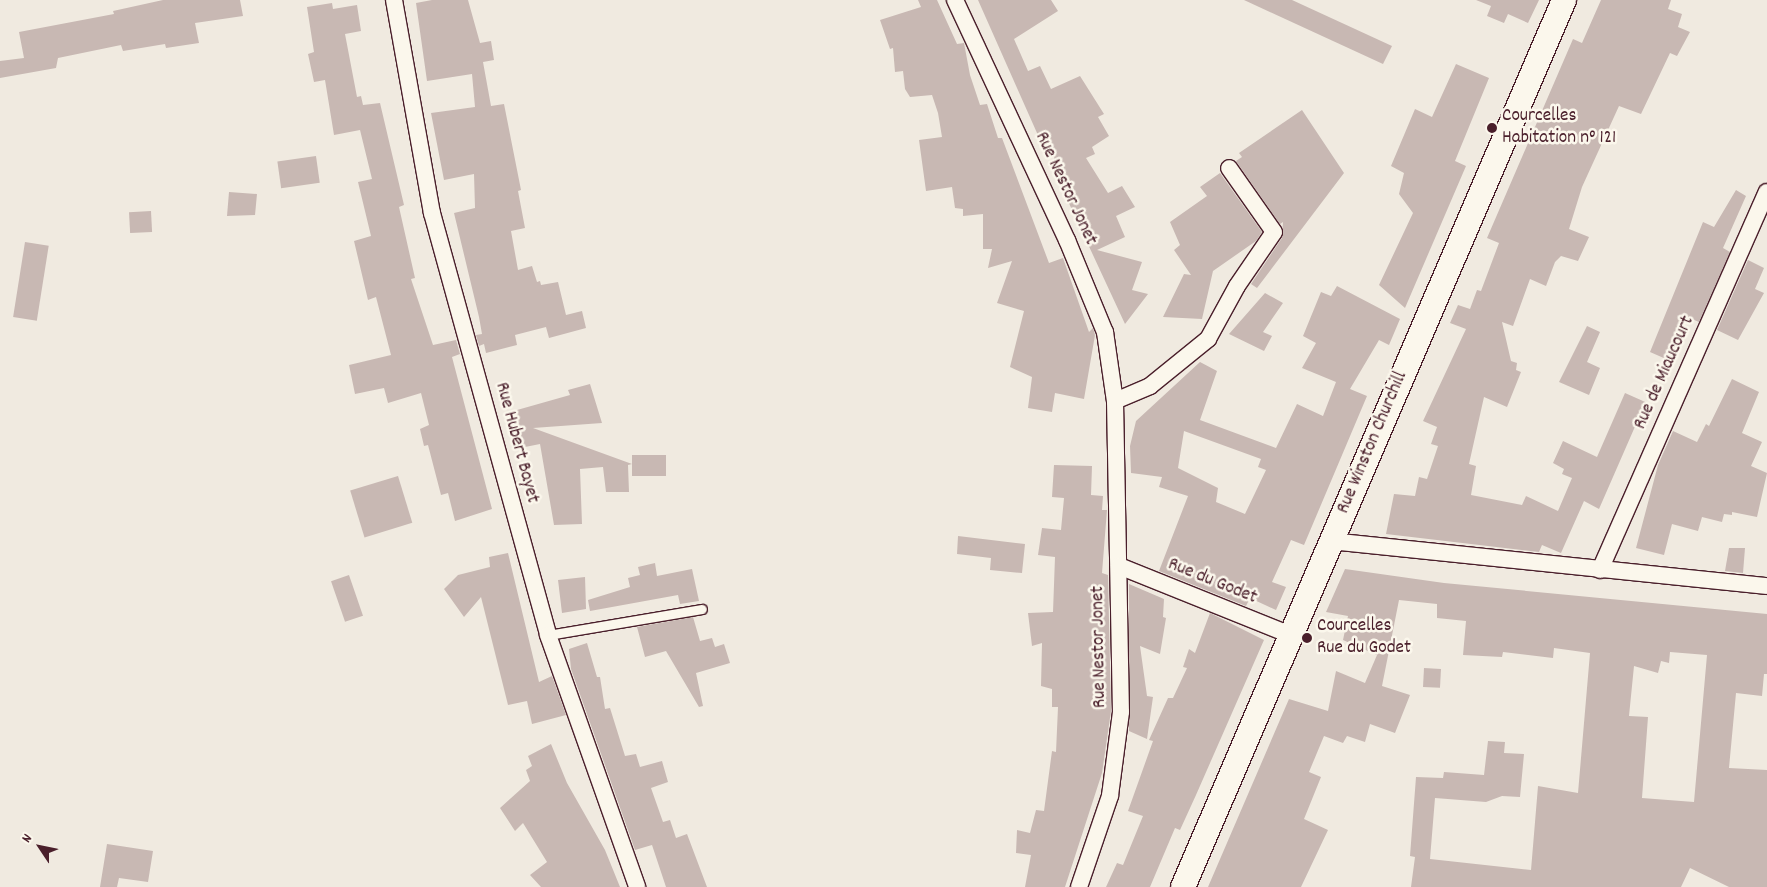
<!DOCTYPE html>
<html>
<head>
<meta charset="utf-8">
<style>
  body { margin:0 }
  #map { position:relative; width:1767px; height:887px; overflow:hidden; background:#f0eae0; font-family:Dekko,sans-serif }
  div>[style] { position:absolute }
  .building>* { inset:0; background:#c8b8b3; transform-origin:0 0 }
  .roads { filter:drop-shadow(1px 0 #4a1f2b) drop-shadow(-1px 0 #4a1f2b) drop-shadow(0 1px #4a1f2b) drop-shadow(0 -1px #4a1f2b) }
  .service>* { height:9px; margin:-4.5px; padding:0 4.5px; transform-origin:4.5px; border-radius:4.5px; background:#fbf7ec }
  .minor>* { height:16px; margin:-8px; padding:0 8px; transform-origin:8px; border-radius:8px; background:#fbf7ec }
  .secondary>* { height:24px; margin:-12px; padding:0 12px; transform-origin:12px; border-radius:12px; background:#fbf7ec }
  .dots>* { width:14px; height:14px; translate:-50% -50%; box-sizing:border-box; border:2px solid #fbf7ec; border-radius:50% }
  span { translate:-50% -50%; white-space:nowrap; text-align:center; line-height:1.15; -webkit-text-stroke:5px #fbf7ec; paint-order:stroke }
  .poi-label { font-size:19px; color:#4a1f2b }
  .left { translate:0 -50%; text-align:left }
  .street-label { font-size:19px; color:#4a1f2b }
  .north { position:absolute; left:15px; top:822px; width:50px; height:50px; -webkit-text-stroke:4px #fbf7ec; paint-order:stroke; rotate:304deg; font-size:14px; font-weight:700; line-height:20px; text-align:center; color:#4a1f2b }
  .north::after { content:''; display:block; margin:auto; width:18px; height:22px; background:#4a1f2b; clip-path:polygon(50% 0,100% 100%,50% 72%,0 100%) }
</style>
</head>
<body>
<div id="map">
  <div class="building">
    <div style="clip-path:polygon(163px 0,240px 0,243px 16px,195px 23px,199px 43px,166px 48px,165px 44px,123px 51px,121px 45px,58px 58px,56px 68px,0 78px,0 61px,24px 58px,19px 32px,114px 14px,113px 11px)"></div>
    <div style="clip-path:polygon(432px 0,468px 0,480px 43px,491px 41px,494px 60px,483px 62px,491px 106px,504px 104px,521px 190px,518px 191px,525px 228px,511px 231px,518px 270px,532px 266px,537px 282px,540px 281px,541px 285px,558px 282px,566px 315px,582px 311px,586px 328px,549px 338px,546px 327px,515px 335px,517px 345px,486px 353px,484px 344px,479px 346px,476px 335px,482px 334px,479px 317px,454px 213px,475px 208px,474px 174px,444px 180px,431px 113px,475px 107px,472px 74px,427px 81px,416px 3px)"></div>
    <div style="clip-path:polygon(918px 0,937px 0,957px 44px,964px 43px,970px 75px,980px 105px,987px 104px,998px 138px,1002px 138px,1049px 263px,1063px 258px,1089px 332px,1093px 328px,1095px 335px,1084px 399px,1055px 393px,1052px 412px,1028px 408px,1032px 377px,1010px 367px,1024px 311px,997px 303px,1012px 261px,988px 268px,992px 249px,983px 249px,983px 214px,963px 216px,963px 209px,955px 208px,952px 187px,926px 191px,919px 140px,942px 137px,938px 113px,932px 95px,910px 97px,905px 89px,903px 71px,895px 72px,893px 48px,890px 49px,880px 20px,921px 7px)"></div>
    <div style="clip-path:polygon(978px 0,1051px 0,1058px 11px,1014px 39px,1028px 71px,1040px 66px,1051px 89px,1080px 76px,1104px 114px,1098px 117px,1109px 136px,1092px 147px,1095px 154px,1086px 158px,1108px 193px,1122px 186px,1135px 207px,1116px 216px,1125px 237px,1097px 250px,1142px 262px,1132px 290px,1148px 294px,1125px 324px,1054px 171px,1057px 169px,1049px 138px,1041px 142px)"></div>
    <div style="clip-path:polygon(1244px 0,1292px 0,1392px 46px,1383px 64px)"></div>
    <div style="clip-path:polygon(1476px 0,1539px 0,1528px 23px,1508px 14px,1504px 23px,1487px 16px,1491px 6px)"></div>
    <div style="clip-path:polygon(1601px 0,1671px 0,1668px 9px,1682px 14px,1678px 27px,1690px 32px,1677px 56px,1670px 53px,1641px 114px,1619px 106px,1582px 187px,1569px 229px,1589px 237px,1578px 261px,1561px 256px,1555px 262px,1546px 286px,1530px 279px,1513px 326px,1502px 322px,1511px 361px,1517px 363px,1516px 370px,1521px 372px,1507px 407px,1484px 397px,1469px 464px,1476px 466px,1471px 495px,1522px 505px,1526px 496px,1558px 511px,1572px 478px,1562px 474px,1564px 469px,1553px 463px,1563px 441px,1597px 457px,1625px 393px,1652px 405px,1640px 423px,1637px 422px,1599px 509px,1584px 501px,1561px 553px,1542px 545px,1539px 552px,1386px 534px,1394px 494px,1415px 496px,1419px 477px,1427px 479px,1438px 446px,1431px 444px,1437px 427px,1423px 421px,1466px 329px,1450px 323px,1458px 305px,1470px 309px,1477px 290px,1481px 291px,1499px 243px,1487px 238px,1573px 39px,1582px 43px)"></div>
    <div style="clip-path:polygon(332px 3px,333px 9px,357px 5px,361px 31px,345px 34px,357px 97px,361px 96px,363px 105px,380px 103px,404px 205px,399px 207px,415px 278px,411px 279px,433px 345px,456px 340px,460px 354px,452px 357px,492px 509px,455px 521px,448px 493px,441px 495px,428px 445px,424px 446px,420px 429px,429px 425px,421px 393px,388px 403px,384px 388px,355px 394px,349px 365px,391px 355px,376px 297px,368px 300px,354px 241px,371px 236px,358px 182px,372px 179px,360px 130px,334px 135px,325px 80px,314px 82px,308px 54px,314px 52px,307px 7px)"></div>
    <div style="clip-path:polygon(1456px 64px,1489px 78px,1455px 161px,1466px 166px,1405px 308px,1379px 285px,1413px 213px,1399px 194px,1404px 173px,1391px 166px,1415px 109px,1432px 117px)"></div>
    <div style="clip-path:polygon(1302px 110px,1344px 173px,1257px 288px,1251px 284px,1282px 238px,1283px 222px,1280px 224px,1236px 161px,1242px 157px,1239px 153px)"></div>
    <div style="left:316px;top:156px;width:27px;height:39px;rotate:82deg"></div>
    <div style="clip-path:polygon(1220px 173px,1262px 232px,1256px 241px,1213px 271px,1202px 319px,1163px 317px,1184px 274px,1191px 275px,1174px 250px,1180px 245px,1170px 222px,1207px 196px,1200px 187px)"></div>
    <div style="clip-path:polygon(1736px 190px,1746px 196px,1723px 248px,1730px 252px,1699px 322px,1685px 316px,1666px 359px,1650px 352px,1703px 222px,1714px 227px)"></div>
    <div style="clip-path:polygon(229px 192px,257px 194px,255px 215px,227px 216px)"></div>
    <div style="left:151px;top:211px;width:21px;height:22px;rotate:87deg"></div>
    <div style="left:25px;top:242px;width:24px;height:76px;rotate:9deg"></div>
    <div style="clip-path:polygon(1748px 260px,1764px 268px,1755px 289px,1764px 293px,1738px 340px,1717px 330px)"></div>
    <div style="clip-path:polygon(evenodd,1337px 286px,1400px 319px,1389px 345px,1379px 340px,1350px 389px,1367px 396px,1304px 545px,1291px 540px,1272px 582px,1286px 587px,1276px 610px,1250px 598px,1246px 606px,1159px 571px,1188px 496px,1159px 487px,1162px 477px,1131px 473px,1130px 446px,1136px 421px,1200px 362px,1217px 371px,1200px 420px,1276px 448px,1297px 404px,1323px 416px,1336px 382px,1302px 368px,1316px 343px,1303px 336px,1321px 292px,1331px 296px,1337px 286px,1184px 431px,1261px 459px,1258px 467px,1266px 470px,1245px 514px,1216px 502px,1218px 488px,1178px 468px,1184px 431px)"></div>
    <div style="clip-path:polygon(1265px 293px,1283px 303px,1263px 332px,1272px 336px,1264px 351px,1229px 334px)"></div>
    <div style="clip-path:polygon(1587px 326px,1600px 332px,1587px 362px,1600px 368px,1589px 395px,1559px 382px)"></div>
    <div style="clip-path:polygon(1732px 379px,1759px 392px,1742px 433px,1762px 442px,1751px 466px,1767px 473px,1757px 517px,1732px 512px,1732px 515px,1724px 514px,1722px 522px,1702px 517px,1698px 531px,1672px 524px,1664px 555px,1636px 548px,1658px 465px,1673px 431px,1697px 442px,1706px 424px,1709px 426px)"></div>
    <div style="clip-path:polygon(590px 384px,602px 423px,533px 428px,632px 464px,628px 465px,629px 492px,606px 492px,603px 467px,580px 469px,582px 524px,554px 525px,540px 444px,520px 448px,510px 412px,570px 395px,568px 390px)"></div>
    <div style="left:632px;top:455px;width:34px;height:21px"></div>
    <div style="clip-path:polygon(1054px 465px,1092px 466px,1091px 495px,1103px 496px,1102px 510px,1107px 510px,1102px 573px,1108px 575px,1111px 711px,1102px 773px,1065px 887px,1025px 887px,1031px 855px,1016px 853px,1017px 830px,1030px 833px,1036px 810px,1044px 811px,1052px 751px,1056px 752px,1058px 707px,1052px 707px,1052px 689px,1041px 686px,1042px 643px,1032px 646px,1028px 613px,1053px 612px,1055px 557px,1038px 555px,1042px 528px,1061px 530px,1064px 498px,1052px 497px)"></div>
    <div style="left:398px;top:476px;width:49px;height:50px;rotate:73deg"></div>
    <div style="clip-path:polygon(958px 536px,1025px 544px,1022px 573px,990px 570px,991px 558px,957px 554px)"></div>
    <div style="clip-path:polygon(1729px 548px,1745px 548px,1743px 573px,1725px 571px)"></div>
    <div style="clip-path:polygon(508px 553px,539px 682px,552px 676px,566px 715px,532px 724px,527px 701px,508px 705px,481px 597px,464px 617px,444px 589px,458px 575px,490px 567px,489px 557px)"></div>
    <div style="clip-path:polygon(655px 563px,657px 576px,692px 569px,699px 601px,680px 604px,678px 595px,590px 611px,588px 600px,630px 587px,628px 578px,640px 575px,638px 567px)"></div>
    <div style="clip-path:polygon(evenodd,1345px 569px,1444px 583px,1767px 614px,1767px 674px,1764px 674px,1762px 696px,1736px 693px,1729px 768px,1767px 770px,1767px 887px,1729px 887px,1690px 868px,1681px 887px,1411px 887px,1415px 857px,1410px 856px,1416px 777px,1443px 778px,1444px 772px,1484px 775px,1488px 741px,1505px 742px,1504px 753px,1524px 754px,1520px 797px,1502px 796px,1486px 802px,1435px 798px,1430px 859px,1531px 870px,1538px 786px,1578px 793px,1590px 653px,1554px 648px,1553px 658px,1503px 652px,1502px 657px,1463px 655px,1466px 621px,1437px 618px,1437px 604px,1399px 600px,1382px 686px,1410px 695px,1395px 733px,1370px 724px,1365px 742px,1347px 736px,1343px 743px,1324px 736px,1309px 772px,1321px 777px,1304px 819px,1328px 830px,1301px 887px,1208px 887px,1289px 699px,1328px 711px,1336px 671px,1365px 683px,1377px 655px,1343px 640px,1348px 616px,1326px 612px,1345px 569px,1670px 652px,1707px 655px,1694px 802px,1642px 798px,1648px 717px,1629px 716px,1634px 666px,1658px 673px,1661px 661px,1669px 663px,1670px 652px)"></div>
    <div style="left:349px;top:575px;width:43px;height:19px;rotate:71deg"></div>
    <div style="clip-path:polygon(585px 577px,586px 609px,562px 613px,558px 580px)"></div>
    <div style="clip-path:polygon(1129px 584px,1164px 599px,1163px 617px,1166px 618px,1160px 654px,1140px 646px,1147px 696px,1153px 697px,1147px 739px,1129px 731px)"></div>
    <div style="clip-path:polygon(1210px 613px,1264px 640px,1196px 795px,1180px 830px,1175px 828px,1150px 887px,1106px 887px,1117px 863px,1123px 865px,1143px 816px,1128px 811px,1153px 741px,1149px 740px,1168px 698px,1173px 698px,1187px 668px,1183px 667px,1189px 649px,1195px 653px)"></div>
    <div style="clip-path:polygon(693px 617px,700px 641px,712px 638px,715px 647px,724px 644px,730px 663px,696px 673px,703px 706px,699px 707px,666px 651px,645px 657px,637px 627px)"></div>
    <div style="clip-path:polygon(587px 643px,597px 677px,600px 677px,605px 709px,610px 708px,625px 756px,636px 754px,640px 767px,662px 761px,668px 782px,651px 788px,663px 822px,670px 820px,676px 838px,687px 834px,707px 887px,666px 887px,652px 845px,635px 850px,571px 669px,569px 649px)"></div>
    <div style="left:1424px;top:668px;width:17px;height:19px;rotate:3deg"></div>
    <div style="clip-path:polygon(551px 744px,567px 783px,605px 850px,620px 887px,541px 887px,530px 875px,547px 862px,523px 823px,515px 831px,500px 808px,530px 781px,526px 770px,532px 766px,528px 756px)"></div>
    <div style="clip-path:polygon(107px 844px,153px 851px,148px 882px,119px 878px,117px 887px,100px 887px)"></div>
  </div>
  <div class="roads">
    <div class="service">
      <div style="left:548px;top:635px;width:156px;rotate:-9.6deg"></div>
    </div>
    <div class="minor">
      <div style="left:394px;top:0;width:216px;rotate:79.9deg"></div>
      <div style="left:432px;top:213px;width:438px;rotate:74.6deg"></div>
      <div style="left:548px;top:635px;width:267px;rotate:70.5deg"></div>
      <div style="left:955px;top:0;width:265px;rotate:65deg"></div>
      <div style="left:1067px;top:240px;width:100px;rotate:67.6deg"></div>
      <div style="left:1105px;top:332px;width:70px;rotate:81.8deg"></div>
      <div style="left:1115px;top:401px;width:311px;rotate:88.9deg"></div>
      <div style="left:1121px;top:712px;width:85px;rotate:97.5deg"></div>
      <div style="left:1110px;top:796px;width:96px;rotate:108.8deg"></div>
      <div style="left:1115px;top:401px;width:38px;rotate:-23deg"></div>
      <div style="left:1150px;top:386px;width:75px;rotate:-39deg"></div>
      <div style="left:1208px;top:339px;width:60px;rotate:-61.3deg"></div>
      <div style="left:1237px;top:286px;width:65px;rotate:-55.6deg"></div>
      <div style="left:1274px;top:232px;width:78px;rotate:-125.1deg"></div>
      <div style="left:1331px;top:541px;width:438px;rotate:5.9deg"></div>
      <div style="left:1119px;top:566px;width:185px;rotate:21.9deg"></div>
      <div style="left:1600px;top:570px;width:413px;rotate:-66.2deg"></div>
    </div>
    <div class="secondary">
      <div style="left:1183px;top:887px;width:965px;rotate:-66.75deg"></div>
    </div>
  </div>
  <div class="dots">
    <div style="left:1492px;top:128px;background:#4a1f2b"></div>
    <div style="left:1307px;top:638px;background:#4a1f2b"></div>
  </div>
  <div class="poi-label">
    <span class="left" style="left:1502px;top:128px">Courcelles<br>Habitation n° 121</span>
    <span class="left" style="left:1317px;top:638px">Courcelles<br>Rue du Godet</span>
  </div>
  <div class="street-label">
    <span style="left:1065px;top:189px;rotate:65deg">Rue Nestor Jonet</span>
    <span style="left:1665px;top:373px;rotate:-66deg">Rue de Miaucourt</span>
    <span style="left:516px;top:443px;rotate:75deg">Rue Hubert Bayet</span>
    <span style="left:1373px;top:443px;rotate:-67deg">Rue Winston Churchill</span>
    <span style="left:1212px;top:582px;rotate:22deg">Rue du Godet</span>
    <span style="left:1100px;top:647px;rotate:-91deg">Rue Nestor Jonet</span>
  </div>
  <div class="north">N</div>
</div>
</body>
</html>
